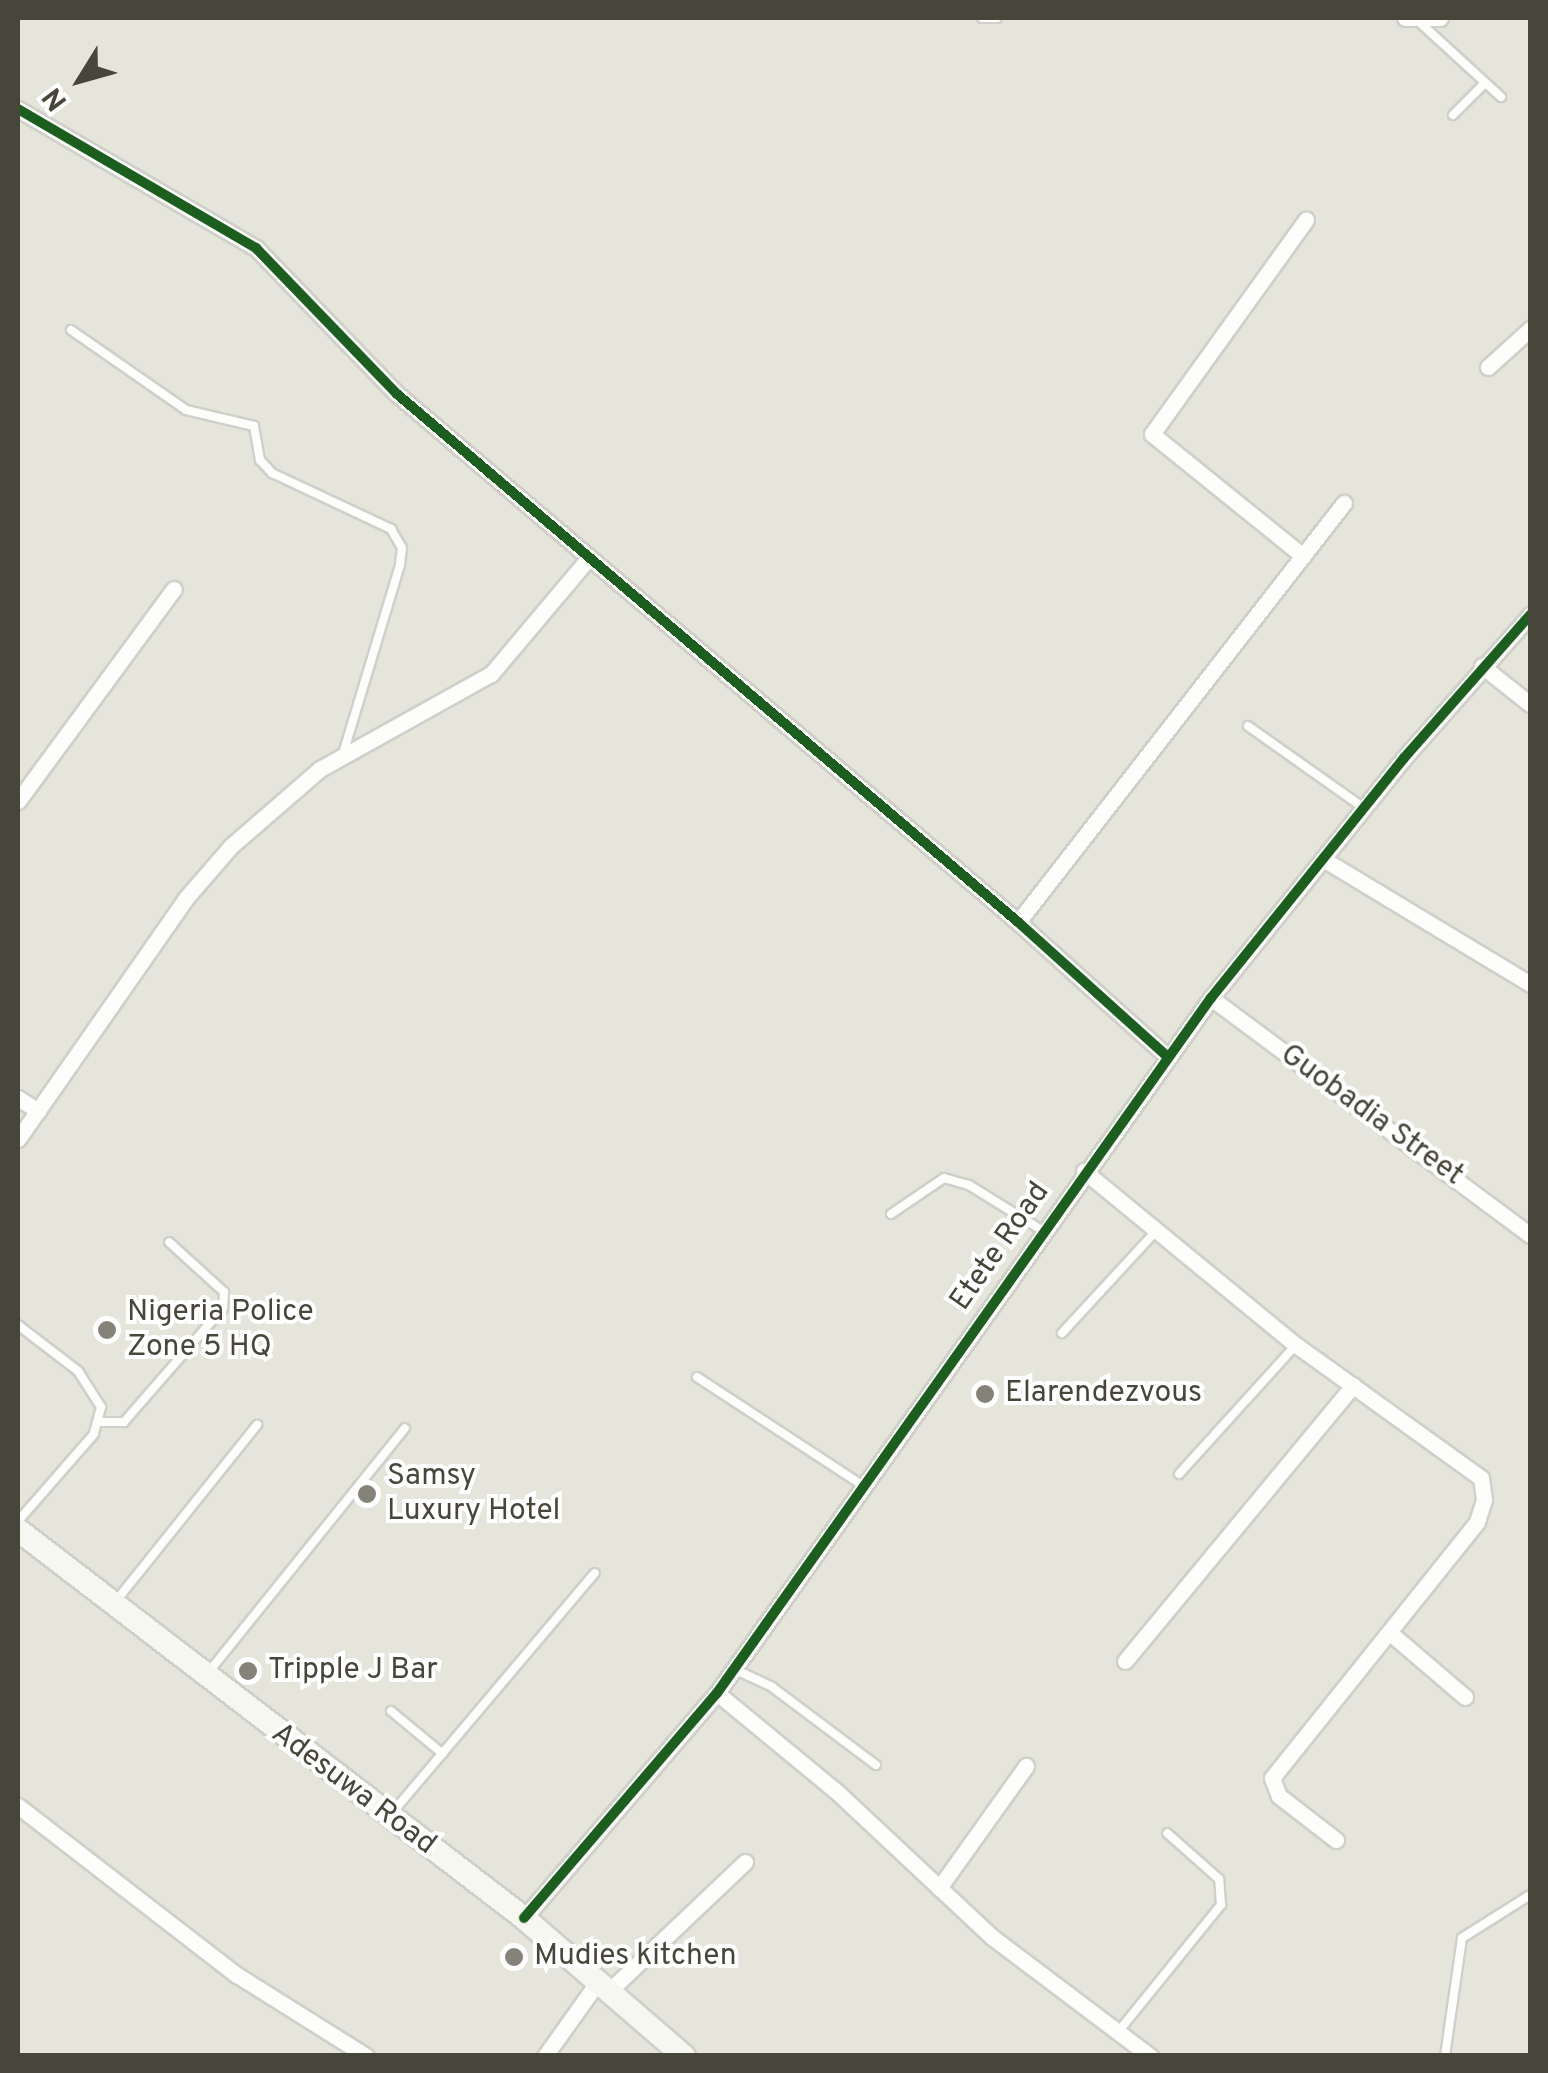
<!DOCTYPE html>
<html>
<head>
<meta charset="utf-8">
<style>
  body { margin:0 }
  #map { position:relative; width:1548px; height:2073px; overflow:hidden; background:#f2f2ee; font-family:Overpass,sans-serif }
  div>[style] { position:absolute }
  .residential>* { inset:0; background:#e5e5dc; transform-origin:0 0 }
  .roads { filter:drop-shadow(2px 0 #d0d0cb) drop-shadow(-2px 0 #d0d0cb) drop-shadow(0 2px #d0d0cb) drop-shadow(0 -2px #d0d0cb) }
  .lane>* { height:8px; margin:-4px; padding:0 4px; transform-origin:4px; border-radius:4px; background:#fdfdfc }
  .street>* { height:15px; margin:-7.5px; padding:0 7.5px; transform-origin:7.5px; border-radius:7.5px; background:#fdfdfc }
  .secondary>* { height:22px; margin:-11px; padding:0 11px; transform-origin:11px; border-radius:11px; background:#f6f7f1 }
  .cycleway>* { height:10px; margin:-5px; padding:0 5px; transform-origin:5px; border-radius:5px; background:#1b5e20 }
  .dots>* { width:28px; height:28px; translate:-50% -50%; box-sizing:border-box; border:5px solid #fff; border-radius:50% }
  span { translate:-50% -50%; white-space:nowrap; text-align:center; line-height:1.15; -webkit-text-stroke:8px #fff; paint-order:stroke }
  .street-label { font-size:30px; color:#48463a }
  .poi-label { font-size:30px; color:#48463a }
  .left { translate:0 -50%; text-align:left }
  .frame { position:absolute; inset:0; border:20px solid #48463a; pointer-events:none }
  .north { position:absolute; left:30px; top:30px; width:100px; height:100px; -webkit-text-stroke:8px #fff; paint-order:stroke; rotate:233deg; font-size:28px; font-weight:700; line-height:40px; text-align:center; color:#48463a }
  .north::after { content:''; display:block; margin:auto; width:35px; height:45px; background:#48463a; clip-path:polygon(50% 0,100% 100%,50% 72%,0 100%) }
</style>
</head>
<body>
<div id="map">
  <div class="residential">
    <div style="left:18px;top:18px;width:1512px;height:2037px"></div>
  </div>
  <div class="roads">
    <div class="lane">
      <div style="left:982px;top:18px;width:15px"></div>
      <div style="left:1417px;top:20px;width:114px;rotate:42.5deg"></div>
      <div style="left:1453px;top:115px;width:45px;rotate:-45deg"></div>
      <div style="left:71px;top:330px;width:140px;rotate:34.8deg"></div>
      <div style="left:186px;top:410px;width:70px;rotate:13.2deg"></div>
      <div style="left:254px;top:426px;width:35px;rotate:80deg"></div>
      <div style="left:260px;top:460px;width:18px;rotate:47deg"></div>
      <div style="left:272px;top:473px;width:132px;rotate:25.2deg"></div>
      <div style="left:391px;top:529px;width:22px;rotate:60deg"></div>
      <div style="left:402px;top:548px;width:17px;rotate:97deg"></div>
      <div style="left:400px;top:565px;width:197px;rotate:106.8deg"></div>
      <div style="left:1248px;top:726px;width:142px;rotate:35.3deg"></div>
      <div style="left:891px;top:1214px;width:64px;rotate:-34.2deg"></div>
      <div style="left:944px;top:1178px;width:26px;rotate:16deg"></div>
      <div style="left:969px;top:1185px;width:87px;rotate:31.9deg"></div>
      <div style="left:18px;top:1325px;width:76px;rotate:37.5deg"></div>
      <div style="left:78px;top:1371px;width:43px;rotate:57.4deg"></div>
      <div style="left:101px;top:1407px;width:28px;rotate:105deg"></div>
      <div style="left:94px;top:1434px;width:116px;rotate:131.1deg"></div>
      <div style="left:1062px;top:1333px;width:139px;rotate:-47.3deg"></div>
      <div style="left:697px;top:1377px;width:201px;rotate:33.2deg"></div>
      <div style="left:99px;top:1422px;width:25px"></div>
      <div style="left:124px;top:1422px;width:151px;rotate:-49deg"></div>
      <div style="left:223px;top:1308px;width:16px;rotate:-86deg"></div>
      <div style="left:224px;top:1292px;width:74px;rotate:-137.7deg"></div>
      <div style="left:1179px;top:1474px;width:174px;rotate:-47.8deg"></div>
      <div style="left:116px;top:1601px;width:226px;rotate:-51.3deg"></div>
      <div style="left:736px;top:1670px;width:40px;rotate:25deg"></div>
      <div style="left:772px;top:1687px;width:130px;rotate:36.9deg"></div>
      <div style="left:208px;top:1673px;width:314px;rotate:-51.2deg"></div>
      <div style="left:391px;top:1711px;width:67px;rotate:39.6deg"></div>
      <div style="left:392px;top:1813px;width:314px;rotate:-49.8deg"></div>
      <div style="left:1118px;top:2032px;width:164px;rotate:-51deg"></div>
      <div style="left:1221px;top:1905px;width:26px;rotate:-94deg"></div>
      <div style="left:1219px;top:1879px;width:69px;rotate:-138.5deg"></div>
      <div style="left:1445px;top:2056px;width:119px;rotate:-81.8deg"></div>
      <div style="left:1462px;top:1938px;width:80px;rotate:-32.3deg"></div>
    </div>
    <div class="street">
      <div style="left:1405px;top:18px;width:35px"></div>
      <div style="left:18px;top:109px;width:276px;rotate:30.3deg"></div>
      <div style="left:256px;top:248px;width:203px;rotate:46deg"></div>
      <div style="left:397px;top:394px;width:815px;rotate:40.37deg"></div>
      <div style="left:1018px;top:922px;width:200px;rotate:42deg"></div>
      <div style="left:1488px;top:367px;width:57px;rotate:-42.1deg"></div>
      <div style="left:1303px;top:556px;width:194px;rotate:-141.1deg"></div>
      <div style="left:1152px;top:434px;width:264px;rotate:-54.3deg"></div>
      <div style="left:1482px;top:666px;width:61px;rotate:38.4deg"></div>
      <div style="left:18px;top:801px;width:263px;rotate:-53.7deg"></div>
      <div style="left:1323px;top:859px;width:242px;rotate:31.1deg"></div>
      <div style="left:1018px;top:922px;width:531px;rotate:-52.12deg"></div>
      <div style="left:1211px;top:998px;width:397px;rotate:36.6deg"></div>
      <div style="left:18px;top:1098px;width:24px;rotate:33deg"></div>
      <div style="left:18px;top:1139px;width:294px;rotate:-55.1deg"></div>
      <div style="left:186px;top:898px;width:69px;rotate:-49.1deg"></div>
      <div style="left:231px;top:846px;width:118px;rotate:-40.9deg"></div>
      <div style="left:320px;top:769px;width:196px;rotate:-29.1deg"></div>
      <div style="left:491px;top:674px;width:148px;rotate:-49.9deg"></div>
      <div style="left:1084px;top:1171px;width:274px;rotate:39.4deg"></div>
      <div style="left:1296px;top:1345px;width:228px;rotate:35.7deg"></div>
      <div style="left:1481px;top:1478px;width:22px;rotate:82deg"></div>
      <div style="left:1484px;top:1500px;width:23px;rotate:108deg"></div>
      <div style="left:1477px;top:1522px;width:328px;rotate:128.7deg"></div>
      <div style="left:1272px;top:1778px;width:19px;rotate:69deg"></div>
      <div style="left:1279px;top:1796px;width:72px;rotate:37.7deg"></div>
      <div style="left:1389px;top:1632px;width:100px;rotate:40.5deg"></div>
      <div style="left:1125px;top:1661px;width:358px;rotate:-50.4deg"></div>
      <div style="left:717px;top:1693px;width:154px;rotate:39.5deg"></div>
      <div style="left:836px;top:1791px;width:214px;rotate:43.1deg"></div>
      <div style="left:992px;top:1937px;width:198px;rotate:37deg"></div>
      <div style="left:18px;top:1806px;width:277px;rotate:37.7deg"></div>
      <div style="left:237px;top:1975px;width:152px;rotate:32.1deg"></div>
      <div style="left:939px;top:1888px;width:150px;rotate:-54.5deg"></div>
      <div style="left:524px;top:1918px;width:296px;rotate:-49.4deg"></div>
      <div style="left:717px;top:1693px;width:853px;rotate:-54.6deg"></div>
      <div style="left:1211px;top:998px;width:308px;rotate:-51.2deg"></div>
      <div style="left:1404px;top:758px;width:191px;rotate:-48.6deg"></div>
      <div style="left:608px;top:1992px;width:189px;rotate:-43.5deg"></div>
      <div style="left:545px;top:2056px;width:90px;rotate:-54.5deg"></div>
    </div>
    <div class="secondary">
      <div style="left:18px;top:1530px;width:638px;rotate:37.48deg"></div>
      <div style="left:524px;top:1918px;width:211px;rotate:40.8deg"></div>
    </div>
  </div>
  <div class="cycleway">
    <div style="left:18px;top:109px;width:276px;rotate:30.3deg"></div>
    <div style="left:256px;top:248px;width:203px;rotate:46deg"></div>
    <div style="left:397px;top:394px;width:815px;rotate:40.37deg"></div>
    <div style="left:1018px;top:922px;width:200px;rotate:42deg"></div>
    <div style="left:524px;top:1918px;width:296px;rotate:-49.4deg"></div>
    <div style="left:717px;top:1693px;width:853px;rotate:-54.6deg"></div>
    <div style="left:1211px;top:998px;width:308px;rotate:-51.2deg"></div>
    <div style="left:1404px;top:758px;width:191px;rotate:-48.6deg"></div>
  </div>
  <div class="dots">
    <div style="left:107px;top:1330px;background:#848279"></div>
    <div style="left:985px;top:1394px;background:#848279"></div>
    <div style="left:367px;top:1494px;background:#848279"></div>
    <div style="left:248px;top:1671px;background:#848279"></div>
    <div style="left:514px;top:1957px;background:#848279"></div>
  </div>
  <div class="street-label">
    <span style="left:1371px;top:1116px;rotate:36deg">Guobadia Street</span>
    <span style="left:1001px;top:1247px;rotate:-55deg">Etete Road</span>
    <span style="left:353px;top:1790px;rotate:37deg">Adesuwa Road</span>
  </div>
  <div class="poi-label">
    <span class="left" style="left:127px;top:1330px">Nigeria Police<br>Zone 5 HQ</span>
    <span class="left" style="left:1005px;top:1394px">Elarendezvous</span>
    <span class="left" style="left:387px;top:1494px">Samsy<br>Luxury Hotel</span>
    <span class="left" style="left:268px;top:1671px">Tripple J Bar</span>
    <span class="left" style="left:534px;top:1957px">Mudies kitchen</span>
  </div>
  <div class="frame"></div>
  <div class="north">N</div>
</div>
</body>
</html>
